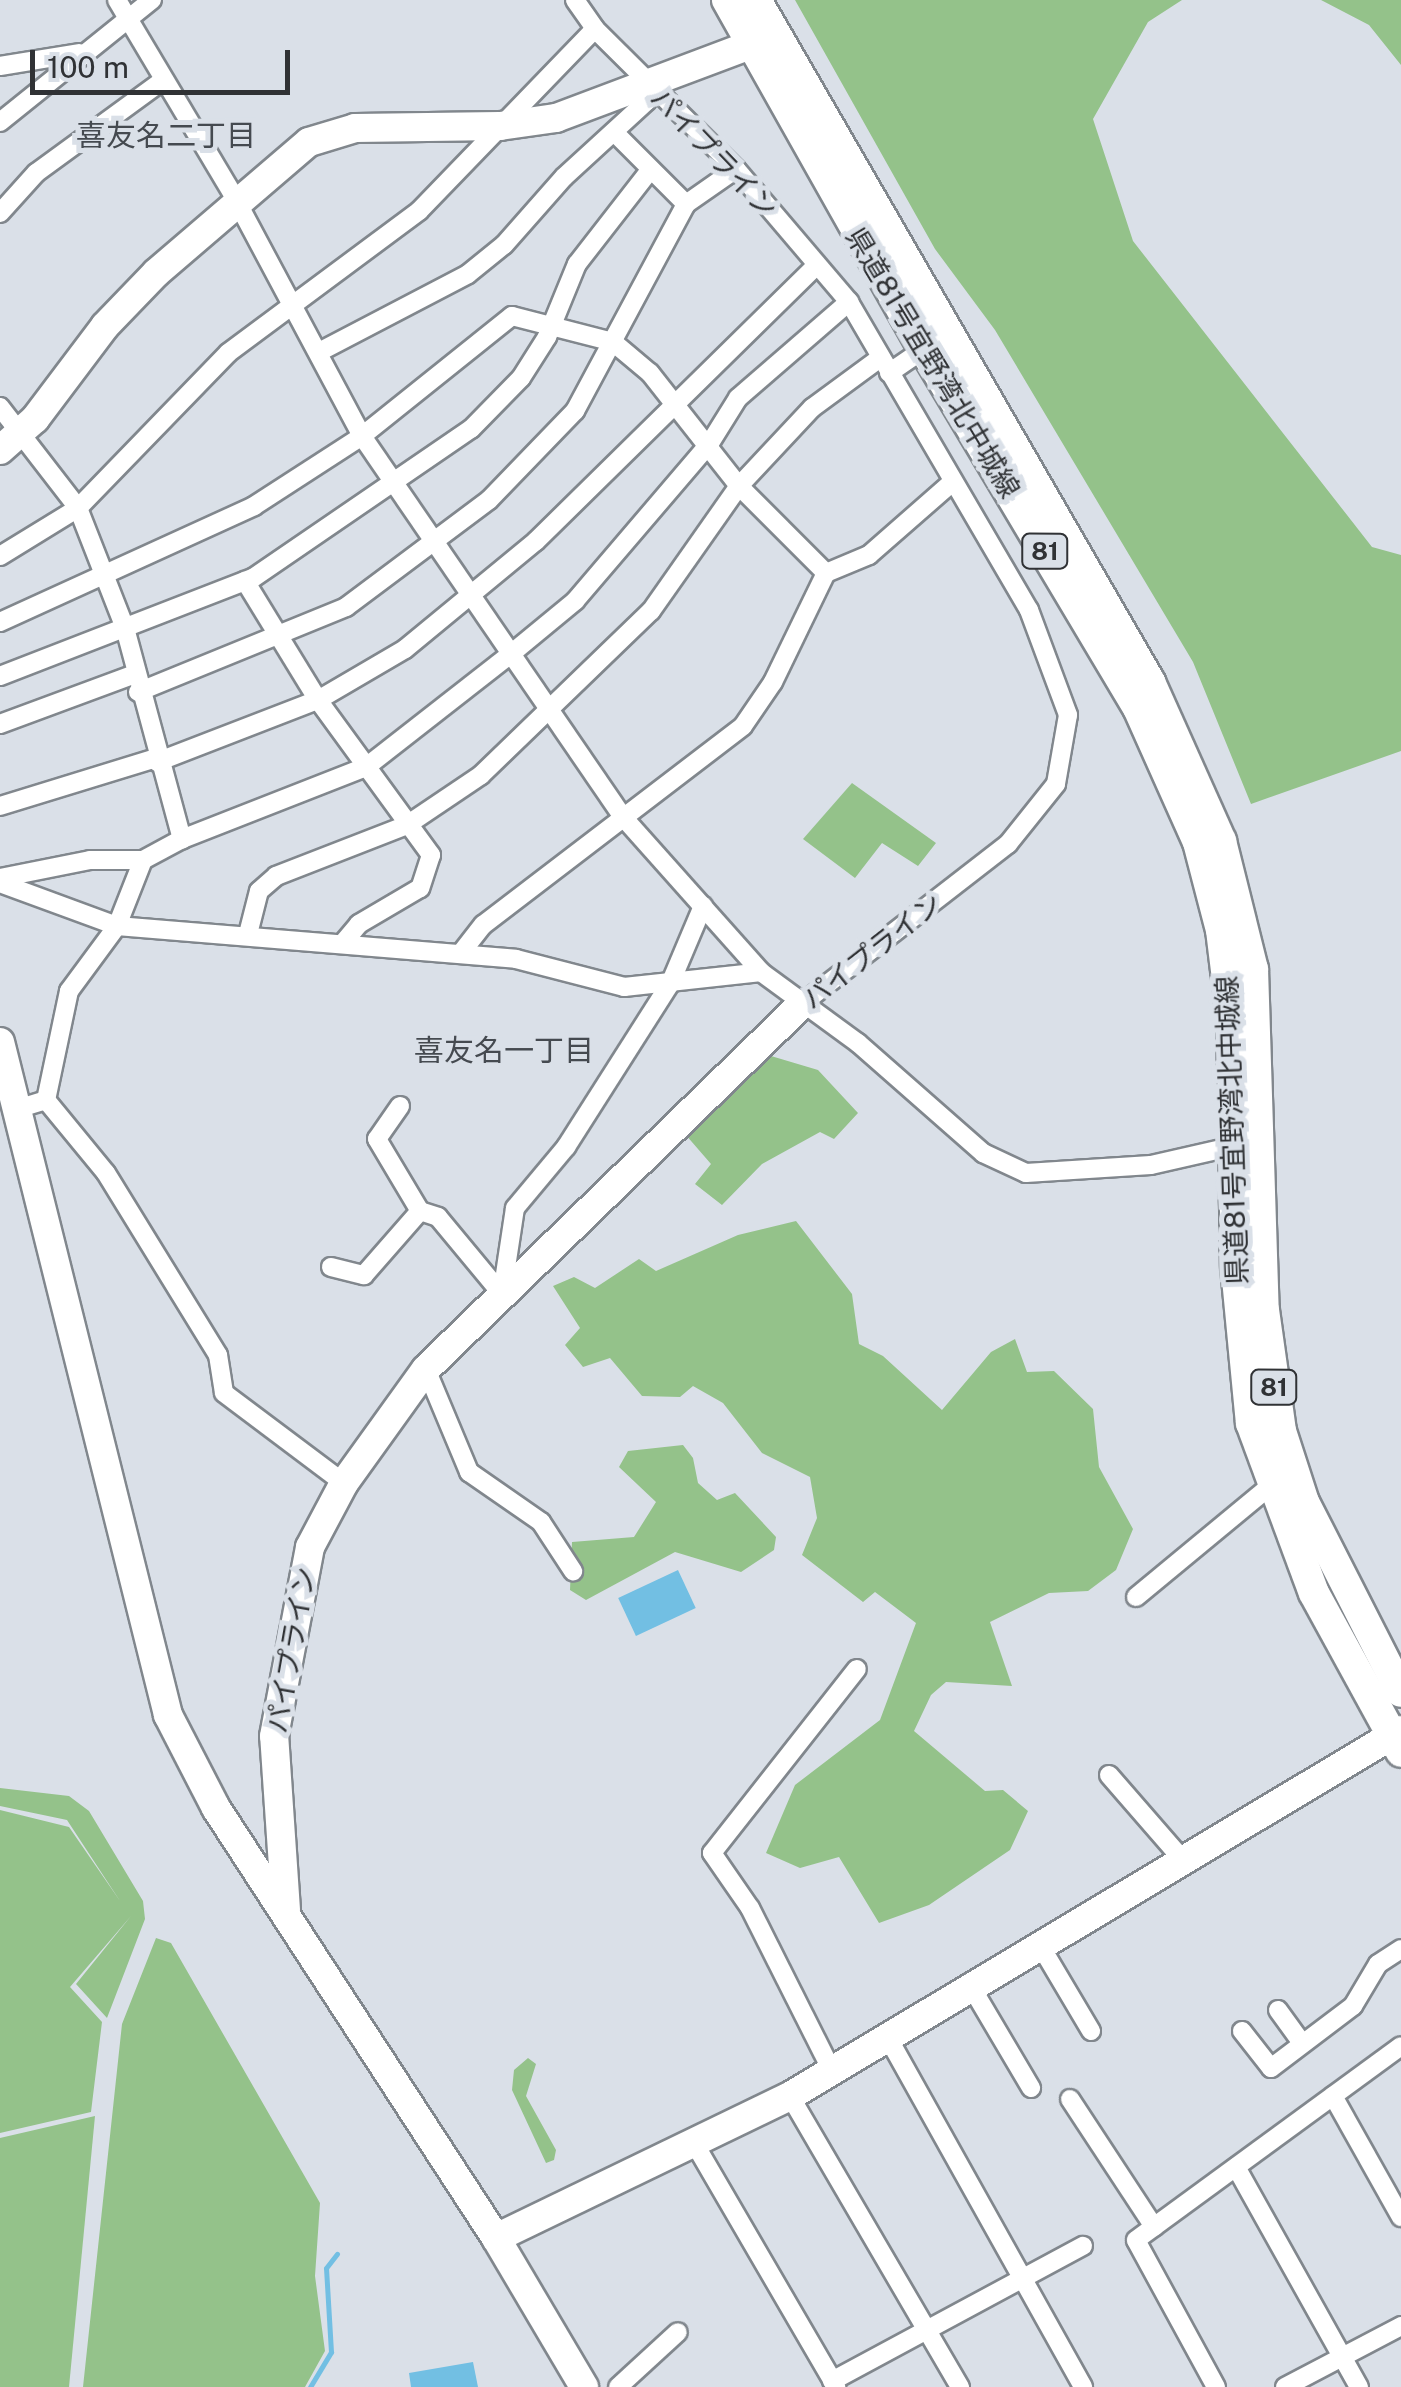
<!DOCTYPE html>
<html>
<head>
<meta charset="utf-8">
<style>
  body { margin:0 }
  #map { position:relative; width:1401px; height:2387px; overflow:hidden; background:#dae0e8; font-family:"Public Sans","Noto Sans JP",sans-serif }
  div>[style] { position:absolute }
  .green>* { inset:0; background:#94c28a }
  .water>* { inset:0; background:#72bfe3; transform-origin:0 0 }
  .stream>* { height:5px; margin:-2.5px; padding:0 2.5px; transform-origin:2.5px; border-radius:2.5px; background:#72bfe3 }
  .roads { filter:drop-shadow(2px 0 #81878d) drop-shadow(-2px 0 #81878d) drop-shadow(0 2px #81878d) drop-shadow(0 -2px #81878d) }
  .street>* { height:18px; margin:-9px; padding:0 9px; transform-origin:9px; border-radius:9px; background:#fff }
  .secondary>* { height:28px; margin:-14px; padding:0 14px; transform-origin:14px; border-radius:14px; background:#fff }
  .primary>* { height:30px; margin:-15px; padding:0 15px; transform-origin:15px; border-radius:15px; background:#fff }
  span { translate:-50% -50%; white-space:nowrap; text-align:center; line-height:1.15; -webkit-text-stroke:10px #dae0e8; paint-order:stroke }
  .shield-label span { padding:2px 8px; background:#dae0e8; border:2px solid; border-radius:8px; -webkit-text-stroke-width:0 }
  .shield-label { font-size:25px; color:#303235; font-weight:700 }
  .street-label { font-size:28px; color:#303235 }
  .neighbourhood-label { font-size:30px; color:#454a50 }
  .scale { position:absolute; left:30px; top:50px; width:260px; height:45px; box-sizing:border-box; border:5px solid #303235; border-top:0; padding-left:12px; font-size:30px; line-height:35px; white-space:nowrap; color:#303235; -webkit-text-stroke:8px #dae0e8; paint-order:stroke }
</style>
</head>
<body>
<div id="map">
  <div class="green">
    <div style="clip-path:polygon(795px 0,1182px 0,1148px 22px,1093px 119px,1133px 241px,1372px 547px,1401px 555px,1401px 751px,1251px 804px,1193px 662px,995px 330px,935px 249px)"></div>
    <div style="clip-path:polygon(1321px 0,1401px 0,1401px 65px,1369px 25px)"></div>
    <div style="clip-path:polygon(852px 783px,936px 843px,918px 866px,882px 843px,855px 878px,803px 839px)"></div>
    <div style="clip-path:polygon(771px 1056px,818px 1070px,858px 1113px,834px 1139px,820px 1132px,762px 1164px,722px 1205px,695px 1184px,711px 1164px,685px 1134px)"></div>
    <div style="clip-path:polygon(796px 1221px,852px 1294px,859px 1344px,883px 1356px,942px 1410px,991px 1352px,1015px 1339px,1027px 1372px,1054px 1371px,1093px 1409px,1099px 1467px,1133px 1529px,1116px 1570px,1088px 1591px,1049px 1593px,990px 1622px,1012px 1686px,946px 1682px,931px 1695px,914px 1731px,985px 1791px,1003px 1790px,1028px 1811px,1010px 1850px,929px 1905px,879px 1923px,839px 1857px,800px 1868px,766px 1853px,795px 1785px,880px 1720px,916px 1623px,875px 1592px,863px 1602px,802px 1555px,817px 1518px,810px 1477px,762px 1453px,723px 1403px,693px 1386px,680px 1397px,642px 1396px,610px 1358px,583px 1367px,565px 1345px,580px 1328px,553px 1286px,574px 1277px,595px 1288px,639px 1259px,656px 1271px,738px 1235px)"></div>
    <div style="clip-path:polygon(683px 1445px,693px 1458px,698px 1483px,717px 1500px,735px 1493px,776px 1537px,774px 1550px,741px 1572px,675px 1552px,586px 1600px,570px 1590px,572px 1542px,634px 1537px,656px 1502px,619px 1467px,628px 1451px)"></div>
    <div style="clip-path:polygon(0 1788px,69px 1796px,89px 1811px,143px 1901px,145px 1919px,107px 2018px,76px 1984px,131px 1916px,70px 1987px,102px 2022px,91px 2112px,0 2133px,0 1810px,69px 1827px,120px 1901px,67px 1820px,0 1806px)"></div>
    <div style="clip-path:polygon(156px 1938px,171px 1943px,320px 2203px,315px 2276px,325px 2351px,305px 2387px,83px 2387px,122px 2024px)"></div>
    <div style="clip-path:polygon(528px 2058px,536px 2064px,526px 2096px,556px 2150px,554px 2160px,546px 2163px,512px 2090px,514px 2070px)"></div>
    <div style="clip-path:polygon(95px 2116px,69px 2387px,0 2387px,0 2138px)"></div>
  </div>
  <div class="water">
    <div style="left:678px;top:1570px;width:42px;height:66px;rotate:65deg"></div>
    <div style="clip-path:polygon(473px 2362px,478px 2387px,411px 2387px,409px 2373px)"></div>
  </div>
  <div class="stream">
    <div style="left:310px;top:2387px;width:41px;rotate:-59deg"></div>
    <div style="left:331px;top:2352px;width:84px;rotate:-93.4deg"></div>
    <div style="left:326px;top:2268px;width:18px;rotate:-52deg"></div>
  </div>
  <div class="roads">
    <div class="street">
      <div style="left:117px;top:0;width:233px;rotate:59.2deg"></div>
      <div style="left:236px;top:200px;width:268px;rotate:61.9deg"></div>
      <div style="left:362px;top:436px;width:462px;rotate:55.6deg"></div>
      <div style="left:623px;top:817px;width:208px;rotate:48.3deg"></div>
      <div style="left:761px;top:972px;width:120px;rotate:36.2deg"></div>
      <div style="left:858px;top:1043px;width:167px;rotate:41.3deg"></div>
      <div style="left:983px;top:1153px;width:47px;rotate:24.9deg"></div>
      <div style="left:1026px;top:1173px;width:125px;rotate:-3.7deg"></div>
      <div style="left:1151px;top:1165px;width:90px;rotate:-12.8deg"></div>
      <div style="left:575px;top:0;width:35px;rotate:55deg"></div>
      <div style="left:595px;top:29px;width:199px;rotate:44.8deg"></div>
      <div style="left:736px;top:169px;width:175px;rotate:49.6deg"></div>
      <div style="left:849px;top:302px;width:357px;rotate:59.7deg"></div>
      <div style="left:1029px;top:610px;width:112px;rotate:69.6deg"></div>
      <div style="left:1068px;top:715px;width:70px;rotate:99.9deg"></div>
      <div style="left:1056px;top:784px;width:77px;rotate:128.7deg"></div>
      <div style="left:1008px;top:844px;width:261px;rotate:142.2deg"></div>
      <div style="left:0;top:66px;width:80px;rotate:-9.3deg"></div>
      <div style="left:0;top:122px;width:195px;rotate:-38.8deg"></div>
      <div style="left:614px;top:132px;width:102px;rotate:45deg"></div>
      <div style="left:0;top:213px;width:54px;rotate:-48deg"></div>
      <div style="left:36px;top:173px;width:156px;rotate:-36.1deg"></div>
      <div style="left:319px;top:352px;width:168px;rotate:-27.6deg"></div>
      <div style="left:468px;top:274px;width:46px;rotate:-38.9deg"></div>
      <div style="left:504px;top:245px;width:91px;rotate:-48.6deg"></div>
      <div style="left:564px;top:177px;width:113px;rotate:-42.5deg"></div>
      <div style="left:647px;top:101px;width:16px;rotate:-75deg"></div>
      <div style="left:889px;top:373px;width:42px;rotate:-34.4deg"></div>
      <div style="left:0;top:407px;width:128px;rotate:52.3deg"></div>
      <div style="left:78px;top:508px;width:129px;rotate:68.6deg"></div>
      <div style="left:125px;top:628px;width:219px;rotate:74.9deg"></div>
      <div style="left:182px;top:839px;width:44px;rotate:151.7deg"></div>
      <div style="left:143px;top:860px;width:71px;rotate:111.5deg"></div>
      <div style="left:117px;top:926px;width:81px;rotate:126.4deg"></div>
      <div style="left:69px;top:991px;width:111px;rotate:101.9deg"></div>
      <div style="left:0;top:556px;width:92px;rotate:-31.6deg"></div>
      <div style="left:78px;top:508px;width:216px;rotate:-45.9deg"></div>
      <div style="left:228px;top:353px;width:238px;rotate:-36.6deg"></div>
      <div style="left:419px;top:211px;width:253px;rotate:-46deg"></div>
      <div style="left:245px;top:581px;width:140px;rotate:58.5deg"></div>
      <div style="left:318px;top:700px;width:192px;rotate:53.9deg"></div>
      <div style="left:431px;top:855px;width:35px;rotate:108deg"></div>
      <div style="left:420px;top:888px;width:71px;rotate:149.5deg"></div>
      <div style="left:359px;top:924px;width:25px;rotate:130deg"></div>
      <div style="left:0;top:622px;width:279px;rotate:-24.5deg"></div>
      <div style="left:254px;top:506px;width:129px;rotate:-32.9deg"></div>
      <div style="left:362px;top:436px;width:192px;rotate:-38.7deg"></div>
      <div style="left:512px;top:316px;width:104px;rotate:14.4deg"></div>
      <div style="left:613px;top:342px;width:48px;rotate:40deg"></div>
      <div style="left:650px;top:373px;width:144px;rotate:51.8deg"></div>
      <div style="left:739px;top:486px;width:123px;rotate:45deg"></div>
      <div style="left:0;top:676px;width:271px;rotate:-21.2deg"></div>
      <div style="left:253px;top:578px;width:264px;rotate:-34.4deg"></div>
      <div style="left:471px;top:429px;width:71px;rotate:-45.6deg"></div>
      <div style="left:521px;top:378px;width:49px;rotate:-57.6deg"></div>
      <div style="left:547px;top:337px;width:79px;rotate:-67.7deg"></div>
      <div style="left:577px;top:264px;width:120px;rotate:-52.1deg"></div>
      <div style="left:138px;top:692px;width:225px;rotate:-22.2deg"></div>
      <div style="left:346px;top:607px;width:179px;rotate:-36.8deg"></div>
      <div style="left:489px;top:500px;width:124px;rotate:-46deg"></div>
      <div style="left:575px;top:411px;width:235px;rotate:-61.8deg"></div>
      <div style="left:686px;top:204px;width:61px;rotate:-35deg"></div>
      <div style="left:0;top:724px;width:144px;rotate:-20.3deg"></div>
      <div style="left:157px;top:762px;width:173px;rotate:-21.1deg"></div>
      <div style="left:318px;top:700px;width:101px;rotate:-30.4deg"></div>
      <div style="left:405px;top:649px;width:170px;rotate:-39.5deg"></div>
      <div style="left:536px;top:541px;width:392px;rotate:-44.5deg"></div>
      <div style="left:0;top:806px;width:163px;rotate:-17.1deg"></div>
      <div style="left:182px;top:839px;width:198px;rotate:-21.4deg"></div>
      <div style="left:366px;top:767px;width:185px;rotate:-38deg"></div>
      <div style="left:512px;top:653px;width:82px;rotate:-39.5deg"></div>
      <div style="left:575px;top:601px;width:208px;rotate:-49.5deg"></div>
      <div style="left:710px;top:443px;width:53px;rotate:-58.1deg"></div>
      <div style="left:738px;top:398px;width:147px;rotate:-40.9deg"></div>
      <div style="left:0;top:878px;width:92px;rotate:-11.3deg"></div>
      <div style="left:90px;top:860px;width:53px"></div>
      <div style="left:0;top:883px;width:125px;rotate:20.2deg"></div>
      <div style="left:117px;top:926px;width:400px;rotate:4.7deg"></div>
      <div style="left:516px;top:959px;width:112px;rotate:14.5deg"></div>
      <div style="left:624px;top:987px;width:138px;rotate:-6.2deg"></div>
      <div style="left:248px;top:934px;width:44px;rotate:-75.7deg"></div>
      <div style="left:259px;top:891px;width:23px;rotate:-41deg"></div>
      <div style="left:276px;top:876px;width:141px;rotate:-21.3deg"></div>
      <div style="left:407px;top:825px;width:89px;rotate:-34deg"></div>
      <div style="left:481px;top:775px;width:236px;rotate:-44deg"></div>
      <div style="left:651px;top:611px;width:153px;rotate:-54.9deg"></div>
      <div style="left:739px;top:486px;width:107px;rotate:-46.9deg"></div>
      <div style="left:812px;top:408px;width:84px;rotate:-36.3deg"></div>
      <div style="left:461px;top:953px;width:36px;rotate:-52deg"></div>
      <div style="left:483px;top:925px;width:327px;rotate:-37.4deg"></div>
      <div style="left:743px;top:726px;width:53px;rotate:-55.7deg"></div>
      <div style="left:773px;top:682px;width:121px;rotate:-64.1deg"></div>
      <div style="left:826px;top:573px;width:47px;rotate:-22.7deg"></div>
      <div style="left:869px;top:555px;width:108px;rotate:-41.2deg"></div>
      <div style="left:400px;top:1106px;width:40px;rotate:124.9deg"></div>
      <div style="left:377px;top:1139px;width:84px;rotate:59.2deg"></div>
      <div style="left:20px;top:1108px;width:27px;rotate:-17deg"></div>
      <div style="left:46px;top:1100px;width:94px;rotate:50.6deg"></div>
      <div style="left:106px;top:1173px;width:214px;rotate:58.4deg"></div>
      <div style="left:218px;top:1355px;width:38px;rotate:81deg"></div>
      <div style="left:224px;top:1393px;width:150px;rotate:36.9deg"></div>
      <div style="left:331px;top:1267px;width:34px;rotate:14deg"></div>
      <div style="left:364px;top:1275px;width:85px;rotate:-48.8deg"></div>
      <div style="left:420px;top:1211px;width:19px;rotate:18deg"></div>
      <div style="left:438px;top:1217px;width:100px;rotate:50.3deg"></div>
      <div style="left:502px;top:1294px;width:87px;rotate:-81.4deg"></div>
      <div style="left:515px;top:1208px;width:80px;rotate:-50.1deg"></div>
      <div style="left:566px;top:1147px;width:193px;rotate:-57.5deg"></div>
      <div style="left:670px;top:984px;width:85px;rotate:-67.1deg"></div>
      <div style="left:426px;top:1369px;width:112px;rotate:67.3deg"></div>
      <div style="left:469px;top:1472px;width:88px;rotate:34.8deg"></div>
      <div style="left:541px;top:1522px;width:59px;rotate:56.9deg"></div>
      <div style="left:1136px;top:1597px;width:173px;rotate:-39.6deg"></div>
      <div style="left:1109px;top:1775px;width:101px;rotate:49deg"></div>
      <div style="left:1175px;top:1851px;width:17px;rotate:73deg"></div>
      <div style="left:1040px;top:1945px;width:100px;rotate:59.3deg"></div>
      <div style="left:969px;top:1983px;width:122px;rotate:59.4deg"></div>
      <div style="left:1278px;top:2010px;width:41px;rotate:54deg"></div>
      <div style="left:1242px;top:2031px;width:47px;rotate:51.9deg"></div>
      <div style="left:1271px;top:2068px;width:103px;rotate:-37.1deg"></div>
      <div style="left:1353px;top:2006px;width:49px;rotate:-59.2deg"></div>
      <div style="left:1378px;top:1964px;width:27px;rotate:-33deg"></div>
      <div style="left:887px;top:2036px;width:402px;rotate:60.8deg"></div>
      <div style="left:832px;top:2071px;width:182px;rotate:-116.7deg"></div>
      <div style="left:750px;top:1908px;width:67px;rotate:-124.6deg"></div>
      <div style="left:712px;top:1853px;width:234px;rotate:-51.8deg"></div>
      <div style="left:790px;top:2096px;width:337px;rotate:59.7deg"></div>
      <div style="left:1333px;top:2096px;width:139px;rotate:60.7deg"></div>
      <div style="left:1070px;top:2099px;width:153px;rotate:56.7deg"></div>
      <div style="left:693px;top:2141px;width:285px;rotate:59.8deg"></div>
      <div style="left:1236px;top:2167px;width:252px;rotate:60.8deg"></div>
      <div style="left:832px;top:2381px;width:285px;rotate:-28.3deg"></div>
      <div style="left:618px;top:2387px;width:81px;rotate:-42.5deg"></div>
      <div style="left:1216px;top:2387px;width:167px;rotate:-118.6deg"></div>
      <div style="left:1136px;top:2240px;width:328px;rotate:-36.2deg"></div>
      <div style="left:1285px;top:2387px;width:131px;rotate:-27.7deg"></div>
    </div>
    <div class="secondary">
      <div style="left:0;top:450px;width:47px;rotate:-41.5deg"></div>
      <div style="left:35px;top:419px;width:116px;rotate:-53deg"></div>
      <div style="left:105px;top:326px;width:74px;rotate:-46.1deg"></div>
      <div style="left:156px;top:273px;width:201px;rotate:-40.6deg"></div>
      <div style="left:309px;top:142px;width:48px;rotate:-16.9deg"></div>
      <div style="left:355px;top:128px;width:145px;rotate:-0.8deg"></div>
      <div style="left:500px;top:126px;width:57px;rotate:-8.1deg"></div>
      <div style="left:556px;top:118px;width:230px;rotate:-20.6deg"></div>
      <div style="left:0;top:1042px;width:694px;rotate:75.98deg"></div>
      <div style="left:168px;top:1715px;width:105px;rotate:62.7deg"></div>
      <div style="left:216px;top:1808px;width:513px;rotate:56.93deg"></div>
      <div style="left:496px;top:2238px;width:173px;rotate:59.4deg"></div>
      <div style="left:286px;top:1910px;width:174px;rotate:-93.9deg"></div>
      <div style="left:274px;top:1736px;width:192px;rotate:-79.2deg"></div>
      <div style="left:310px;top:1547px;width:72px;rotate:-62deg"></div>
      <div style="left:344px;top:1483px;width:140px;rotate:-54.3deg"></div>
      <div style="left:426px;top:1369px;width:524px;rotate:-44.15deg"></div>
      <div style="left:496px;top:2238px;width:326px;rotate:-25.8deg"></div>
      <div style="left:790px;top:2096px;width:712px;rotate:-30.92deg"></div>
    </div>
    <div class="primary">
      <div style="left:727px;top:0;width:401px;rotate:60.6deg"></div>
      <div style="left:924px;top:349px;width:418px;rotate:59.2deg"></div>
      <div style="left:1138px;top:708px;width:147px;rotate:65.9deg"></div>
      <div style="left:1198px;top:842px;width:91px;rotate:75.4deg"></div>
      <div style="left:1221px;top:930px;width:90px;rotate:83deg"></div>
      <div style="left:1232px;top:1019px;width:249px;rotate:89.1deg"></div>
      <div style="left:1236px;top:1268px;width:156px;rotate:84.5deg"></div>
      <div style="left:1251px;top:1423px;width:181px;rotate:69.7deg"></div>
      <div style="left:1314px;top:1593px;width:181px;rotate:61.3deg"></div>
      <div style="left:756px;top:0;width:788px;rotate:59.98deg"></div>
      <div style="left:1150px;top:682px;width:174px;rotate:65.9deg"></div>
      <div style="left:1221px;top:841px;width:132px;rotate:76deg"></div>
      <div style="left:1253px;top:969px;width:341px;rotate:88.2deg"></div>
      <div style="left:1264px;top:1310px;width:122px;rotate:82deg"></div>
      <div style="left:1281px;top:1431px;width:75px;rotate:72.1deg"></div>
      <div style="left:1304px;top:1502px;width:213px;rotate:63deg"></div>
    </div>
  </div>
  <div class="shield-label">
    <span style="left:1045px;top:551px">81</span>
    <span style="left:1274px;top:1387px">81</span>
  </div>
  <div class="street-label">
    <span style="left:714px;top:153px;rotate:46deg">パイプライン</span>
    <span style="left:933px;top:363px;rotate:59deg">県道81号宜野湾北中城線</span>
    <span style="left:872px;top:951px;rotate:-38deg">パイプライン</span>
    <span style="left:1232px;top:1130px;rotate:-92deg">県道81号宜野湾北中城線</span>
    <span style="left:291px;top:1650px;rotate:-80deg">パイプライン</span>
  </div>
  <div class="neighbourhood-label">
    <span style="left:166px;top:135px">喜友名二丁目</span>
    <span style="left:504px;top:1050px">喜友名一丁目</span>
  </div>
  <div class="scale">100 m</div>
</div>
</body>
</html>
